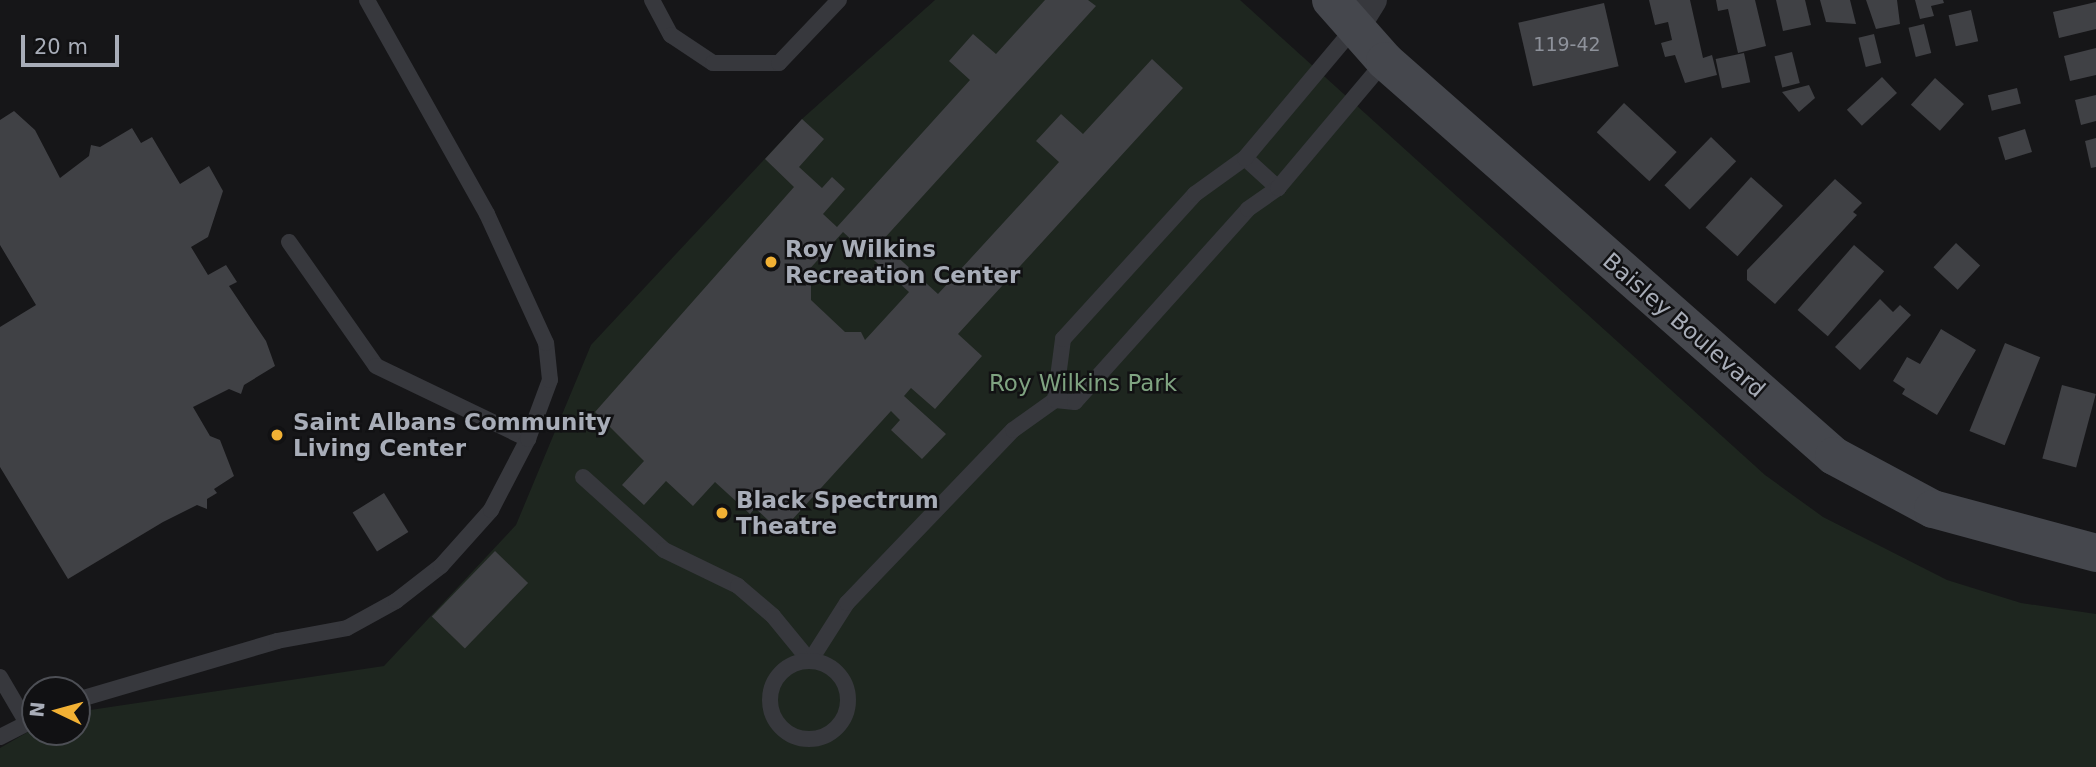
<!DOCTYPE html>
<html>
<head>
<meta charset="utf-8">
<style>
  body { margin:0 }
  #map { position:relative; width:2096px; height:767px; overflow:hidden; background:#161618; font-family:"DejaVu Sans",sans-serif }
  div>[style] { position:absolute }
  .green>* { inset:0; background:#1e261f }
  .building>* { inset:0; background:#404145; transform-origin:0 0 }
  .lane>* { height:16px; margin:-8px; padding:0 8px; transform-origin:8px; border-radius:8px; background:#37383d }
  .lane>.ring { margin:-8px; padding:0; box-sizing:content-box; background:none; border:16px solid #37383d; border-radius:50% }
  .street>* { height:30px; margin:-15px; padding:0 15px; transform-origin:15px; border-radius:15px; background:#37383d }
  .secondary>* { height:38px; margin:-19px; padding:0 19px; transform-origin:19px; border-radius:19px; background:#45474d }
  .dots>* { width:19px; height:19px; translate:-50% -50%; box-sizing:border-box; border:4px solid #111113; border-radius:50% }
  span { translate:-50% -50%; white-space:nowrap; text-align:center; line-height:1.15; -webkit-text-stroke:5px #111113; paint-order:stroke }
  .number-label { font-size:19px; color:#8e929b }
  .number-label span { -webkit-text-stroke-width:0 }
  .poi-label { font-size:23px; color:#a8adb8; font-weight:700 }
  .left { translate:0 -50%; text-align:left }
  .street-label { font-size:23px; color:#a8adb8 }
  .park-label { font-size:23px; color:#7fa381 }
  .north { position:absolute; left:21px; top:676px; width:70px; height:70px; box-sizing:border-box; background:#111113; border:2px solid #4d4f55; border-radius:50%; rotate:275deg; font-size:19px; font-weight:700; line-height:28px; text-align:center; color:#a8adb8 }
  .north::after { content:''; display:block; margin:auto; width:24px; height:32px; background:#f2b134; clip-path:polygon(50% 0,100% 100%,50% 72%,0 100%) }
  .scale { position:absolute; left:21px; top:35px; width:98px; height:32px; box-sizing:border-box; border:4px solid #a8adb8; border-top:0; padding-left:9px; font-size:21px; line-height:24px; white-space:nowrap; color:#a8adb8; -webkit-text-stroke:5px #111113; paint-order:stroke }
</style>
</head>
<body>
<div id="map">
  <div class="green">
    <div style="clip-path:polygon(935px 0,1240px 0,1765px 475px,1823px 517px,1947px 580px,2021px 603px,2096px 614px,2096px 767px,0 767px,0 748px,35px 728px,77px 732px,77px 712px,384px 666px,516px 525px,591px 345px,802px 119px)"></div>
  </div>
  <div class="building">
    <div style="clip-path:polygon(evenodd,1045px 0,1088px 0,1096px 6px,881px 242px,938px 294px,1059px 162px,1036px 141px,1061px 114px,1083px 134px,1152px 59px,1183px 88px,958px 334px,982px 356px,935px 409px,911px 388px,904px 396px,946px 434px,922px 459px,891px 430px,900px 420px,891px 411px,781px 532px,755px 508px,750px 514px,715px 482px,693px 506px,666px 481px,644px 505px,622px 485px,644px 461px,595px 412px,794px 187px,765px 159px,802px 119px,824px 139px,799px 167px,822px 188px,832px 177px,845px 189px,823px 214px,837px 227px,970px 80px,949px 61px,973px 34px,996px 54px,1045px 0,843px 232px,909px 292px,865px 340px,861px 332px,845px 332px,811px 300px,811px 282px,797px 283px,843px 232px)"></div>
    <div style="clip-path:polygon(1649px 0,1690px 0,1703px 58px,1712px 55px,1717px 75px,1685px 83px,1675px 55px,1665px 57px,1661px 43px,1672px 40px,1668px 22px,1655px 25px)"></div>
    <div style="clip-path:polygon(1716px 0,1755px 0,1766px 46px,1738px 53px,1728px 9px,1718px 11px)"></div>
    <div style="clip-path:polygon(1776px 0,1805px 0,1811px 25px,1783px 31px)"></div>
    <div style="clip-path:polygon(1820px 0,1850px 0,1856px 24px,1826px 22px)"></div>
    <div style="clip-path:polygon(1866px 0,1897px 0,1900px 24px,1876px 29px)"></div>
    <div style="clip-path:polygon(1915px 0,1943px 0,1944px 3px,1931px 6px,1934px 16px,1920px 19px)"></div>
    <div style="clip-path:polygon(2096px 2px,2096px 29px,2059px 38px,2053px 12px)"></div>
    <div style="left:1604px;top:3px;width:65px;height:88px;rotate:77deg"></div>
    <div style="left:1971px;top:10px;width:32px;height:23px;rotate:77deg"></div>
    <div style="left:1924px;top:24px;width:30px;height:16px;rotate:76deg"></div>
    <div style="left:1874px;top:34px;width:30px;height:16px;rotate:76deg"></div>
    <div style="clip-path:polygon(2096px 48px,2096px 75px,2070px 81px,2064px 56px)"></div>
    <div style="left:1792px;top:52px;width:32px;height:18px;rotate:76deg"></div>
    <div style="left:1744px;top:53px;width:30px;height:29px;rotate:78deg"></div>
    <div style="left:1882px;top:77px;width:22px;height:48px;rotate:47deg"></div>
    <div style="left:1935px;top:78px;width:39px;height:36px;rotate:42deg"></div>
    <div style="clip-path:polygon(1809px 85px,1815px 98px,1799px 112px,1782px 92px)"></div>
    <div style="left:2017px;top:88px;width:16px;height:30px;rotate:76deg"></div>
    <div style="clip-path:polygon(2096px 95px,2096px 121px,2081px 125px,2075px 100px)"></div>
    <div style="left:1624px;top:103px;width:72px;height:40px;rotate:43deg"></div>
    <div style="clip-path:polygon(14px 111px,35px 130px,60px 178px,89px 156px,91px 145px,100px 147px,132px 128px,141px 143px,152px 137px,180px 184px,209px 166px,223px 191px,208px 237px,191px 247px,208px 275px,226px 265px,237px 282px,229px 286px,266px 341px,275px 366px,244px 385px,241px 394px,229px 389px,193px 407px,210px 436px,220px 440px,234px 476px,214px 489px,217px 493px,207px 499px,207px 509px,197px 505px,163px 522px,68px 579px,0 467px,0 327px,36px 305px,0 245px,0 120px)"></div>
    <div style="left:2025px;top:129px;width:24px;height:28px;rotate:73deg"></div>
    <div style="left:1711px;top:137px;width:35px;height:67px;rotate:44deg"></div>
    <div style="clip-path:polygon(2096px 138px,2096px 167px,2091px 168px,2085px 141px)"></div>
    <div style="left:1751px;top:177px;width:43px;height:68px;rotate:42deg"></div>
    <div style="clip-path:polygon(1835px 179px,1862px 203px,1853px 212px,1857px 215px,1775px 304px,1747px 280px,1747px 270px)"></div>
    <div style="left:1956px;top:243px;width:33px;height:33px;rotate:43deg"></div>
    <div style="left:1854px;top:245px;width:40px;height:86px;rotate:41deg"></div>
    <div style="clip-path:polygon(1880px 299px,1893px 312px,1900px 305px,1911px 315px,1860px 370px,1835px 347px)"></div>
    <div style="clip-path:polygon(1941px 329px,1976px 350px,1937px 415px,1902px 394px,1905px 389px,1893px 381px,1907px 357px,1920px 364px)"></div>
    <div style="left:2005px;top:343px;width:38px;height:95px;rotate:22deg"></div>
    <div style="left:2062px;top:385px;width:35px;height:76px;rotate:15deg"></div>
    <div style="left:384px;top:493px;width:46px;height:37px;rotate:58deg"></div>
    <div style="left:495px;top:551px;width:46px;height:91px;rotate:44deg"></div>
  </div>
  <div class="lane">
    <div style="left:652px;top:0;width:40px;rotate:62deg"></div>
    <div style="left:671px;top:35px;width:50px;rotate:33.7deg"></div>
    <div style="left:713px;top:63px;width:66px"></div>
    <div style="left:779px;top:63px;width:87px;rotate:-46.4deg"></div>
    <div style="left:1245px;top:158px;width:45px;rotate:42.3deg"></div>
    <div style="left:289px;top:242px;width:151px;rotate:54.9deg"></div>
    <div style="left:376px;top:366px;width:169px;rotate:25.7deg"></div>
    <div style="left:1055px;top:400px;width:62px;rotate:-82.5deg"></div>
    <div style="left:1063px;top:339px;width:196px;rotate:-47.7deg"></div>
    <div style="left:1195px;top:194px;width:62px;rotate:-35.8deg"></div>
    <div style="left:1245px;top:158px;width:171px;rotate:-50deg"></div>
    <div style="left:583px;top:477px;width:109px;rotate:42deg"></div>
    <div style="left:664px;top:550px;width:82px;rotate:25.9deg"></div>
    <div style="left:738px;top:586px;width:46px;rotate:40.6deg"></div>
    <div style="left:773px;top:616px;width:58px;rotate:50.6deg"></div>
    <div style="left:810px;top:661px;width:69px;rotate:-57.5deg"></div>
    <div style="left:847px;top:603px;width:240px;rotate:-46.2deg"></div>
    <div style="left:1013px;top:430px;width:52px;rotate:-35.5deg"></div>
    <div style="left:1055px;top:400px;width:20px;rotate:6deg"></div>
    <div style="left:1075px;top:402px;width:259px;rotate:-48.1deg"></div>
    <div style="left:1248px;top:209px;width:37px;rotate:-35deg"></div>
    <div style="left:1278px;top:188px;width:166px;rotate:-49.9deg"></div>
    <div class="ring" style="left:770px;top:661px;width:62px;height:62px"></div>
    <div style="left:0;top:677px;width:53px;rotate:59.6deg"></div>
    <div style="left:77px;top:700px;width:209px;rotate:-16.4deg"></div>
    <div style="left:277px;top:641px;width:71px;rotate:-10.5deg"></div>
    <div style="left:347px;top:628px;width:56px;rotate:-28.9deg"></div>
    <div style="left:396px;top:601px;width:57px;rotate:-37.9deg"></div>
    <div style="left:441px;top:566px;width:75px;rotate:-48.2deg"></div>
    <div style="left:491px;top:510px;width:80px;rotate:-62.5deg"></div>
    <div style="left:528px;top:439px;width:63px;rotate:-69.6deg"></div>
    <div style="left:550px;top:380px;width:37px;rotate:-96deg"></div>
    <div style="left:546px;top:343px;width:142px;rotate:-114.6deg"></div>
    <div style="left:487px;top:214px;width:245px;rotate:-119.3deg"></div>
    <div style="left:0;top:737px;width:39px;rotate:-27deg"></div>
  </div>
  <div class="street">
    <div style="left:1355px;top:27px;width:32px;rotate:-58deg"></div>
  </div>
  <div class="secondary">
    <div style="left:1331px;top:0;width:81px;rotate:48.5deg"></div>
    <div style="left:1385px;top:61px;width:598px;rotate:41.34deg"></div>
    <div style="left:1834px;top:456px;width:112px;rotate:28.2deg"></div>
    <div style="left:1933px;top:509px;width:169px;rotate:15.1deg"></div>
  </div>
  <div class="dots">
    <div style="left:771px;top:262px;background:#f2b134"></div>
    <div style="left:277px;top:435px;background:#f2b134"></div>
    <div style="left:722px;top:513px;background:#f2b134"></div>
  </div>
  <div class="number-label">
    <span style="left:1567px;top:45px">119-42</span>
  </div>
  <div class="poi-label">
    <span class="left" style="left:785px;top:262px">Roy Wilkins<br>Recreation Center</span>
    <span class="left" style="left:293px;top:435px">Saint Albans Community<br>Living Center</span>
    <span class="left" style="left:736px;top:513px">Black Spectrum<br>Theatre</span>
  </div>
  <div class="street-label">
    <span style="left:1684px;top:325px;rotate:41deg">Baisley Boulevard</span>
  </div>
  <div class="park-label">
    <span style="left:1083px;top:383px">Roy Wilkins Park</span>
  </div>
  <div class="north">N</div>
  <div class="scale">20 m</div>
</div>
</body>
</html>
